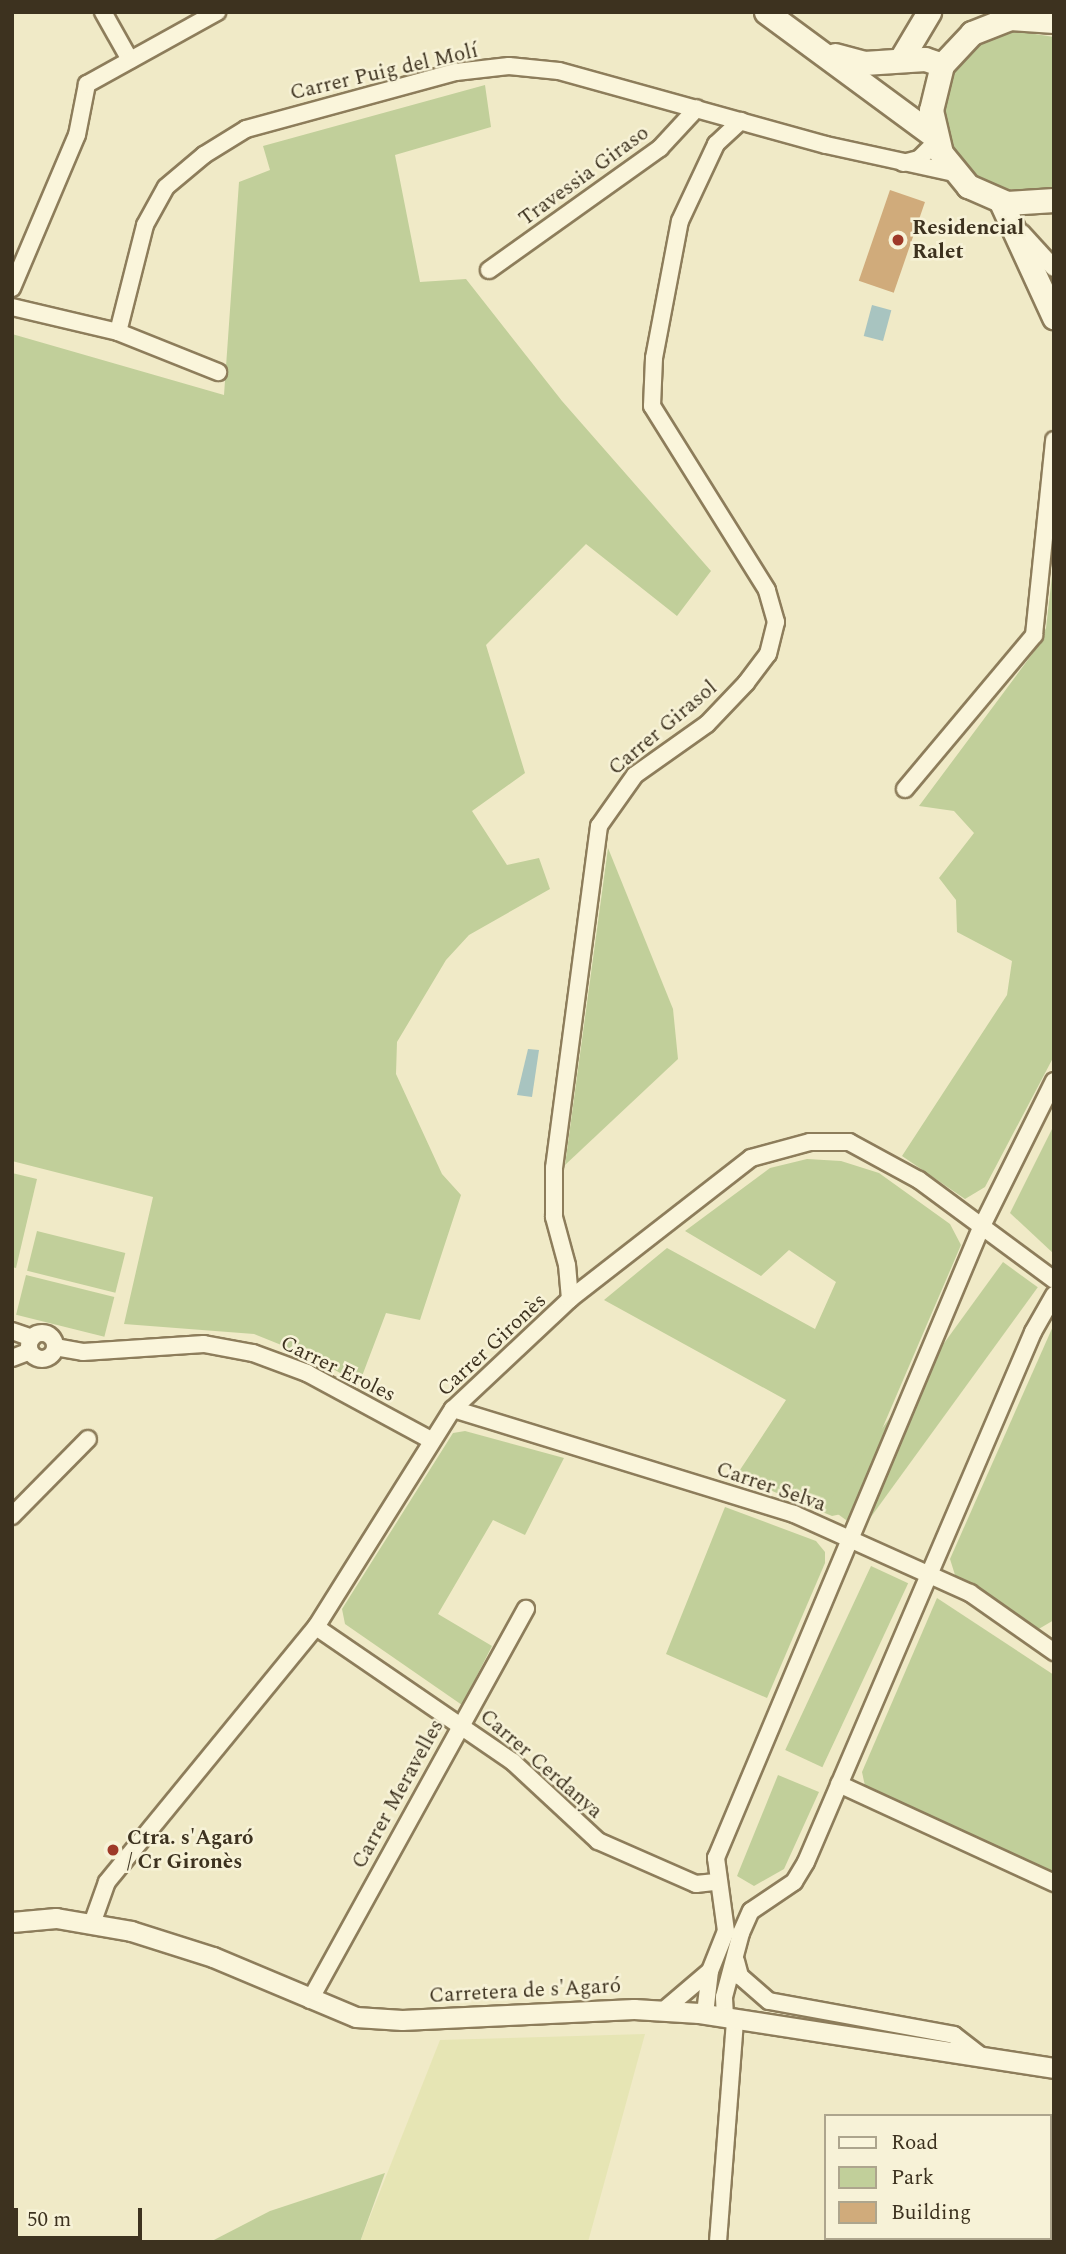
<!DOCTYPE html>
<html>
<head>
<meta charset="utf-8">
<style>
  body { margin:0 }
  #map { position:relative; width:1066px; height:2254px; overflow:hidden; background:#f0eac7; font-family:Spectral,serif }
  div>[style] { position:absolute }
  .farmland>* { inset:0; background:#e6e5b4 }
  .green>* { inset:0; background:#c1cf9a; transform-origin:0 0 }
  .water>* { inset:0; background:#a8c4c0; transform-origin:0 0 }
  .stream>* { height:5px; margin:-2.5px; padding:0 2.5px; transform-origin:2.5px; border-radius:2.5px; background:#a8c4c0 }
  .building>* { inset:0; background:#d0ab7b; transform-origin:0 0 }
  .roads { filter:drop-shadow(2px 0 #8d7d5b) drop-shadow(-2px 0 #8d7d5b) drop-shadow(0 2px #8d7d5b) drop-shadow(0 -2px #8d7d5b) }
  .minor>* { height:16px; margin:-8px; padding:0 8px; transform-origin:8px; border-radius:8px; background:#faf5db }
  .minor>.ring { margin:-8px; padding:0; box-sizing:content-box; background:none; border:16px solid #faf5db; border-radius:50% }
  .tertiary>* { height:19px; margin:-9.5px; padding:0 9.5px; transform-origin:9.5px; border-radius:9.5px; background:#faf5db }
  .secondary>* { height:23px; margin:-11.5px; padding:0 11.5px; transform-origin:11.5px; border-radius:11.5px; background:#faf5db }
  .dots>* { width:19px; height:19px; translate:-50% -50%; box-sizing:border-box; border:4px solid #f7f2d7; border-radius:50% }
  span { translate:-50% -50%; white-space:nowrap; text-align:center; line-height:1.15; -webkit-text-stroke:5px #f7f2d7; paint-order:stroke }
  .street-label { font-size:21px; color:#3d321f }
  .poi-label { font-size:21px; color:#3d321f; font-weight:700 }
  .left { translate:0 -50%; text-align:left }
  .frame { position:absolute; inset:0; border:14px solid #3d321f; pointer-events:none }
  .legend { position:absolute; left:824px; top:2114px; width:228px; height:126px; box-sizing:border-box; background:#f7f2d7; border:2px solid #ada58d; margin:0; padding:9px 12px; list-style:none; font-size:21px; color:#3d321f }
  .legend li { display:flex; align-items:center; gap:14px; height:35px }
  .legend b { width:35px; border:2px solid #ada58d }
  .scale { position:absolute; left:14px; top:2208px; width:128px; height:32px; box-sizing:border-box; border:4px solid #3d321f; border-top:0; padding-left:9px; font-size:21px; line-height:24px; white-space:nowrap; color:#3d321f; -webkit-text-stroke:5px #f7f2d7; paint-order:stroke }
</style>
</head>
<body>
<div id="map">
  <div class="farmland">
    <div style="clip-path:polygon(645px 2034px,588px 2242px,360px 2242px,440px 2040px)"></div>
  </div>
  <div class="green">
    <div style="clip-path:polygon(1016px 31px,1054px 37px,1054px 187px,1047px 190px,997px 189px,969px 174px,948px 145px,942px 106px,954px 69px,985px 40px)"></div>
    <div style="clip-path:polygon(485px 85px,491px 127px,395px 155px,420px 282px,466px 279px,562px 401px,711px 571px,677px 616px,586px 544px,486px 645px,525px 773px,472px 811px,507px 865px,539px 858px,550px 889px,469px 935px,446px 960px,397px 1042px,396px 1074px,442px 1174px,461px 1195px,420px 1320px,386px 1313px,359px 1384px,316px 1359px,254px 1334px,124px 1324px,153px 1197px,12px 1161px,12px 334px,224px 395px,239px 182px,270px 170px,263px 146px)"></div>
    <div style="clip-path:polygon(1054px 559px,1054px 1056px,985px 1187px,965px 1199px,902px 1156px,1007px 995px,1012px 961px,957px 932px,956px 900px,939px 878px,974px 833px,954px 811px,919px 806px,1036px 649px,1046px 628px)"></div>
    <div style="clip-path:polygon(608px 848px,673px 1009px,678px 1059px,565px 1165px)"></div>
    <div style="clip-path:polygon(1054px 1125px,1054px 1254px,1010px 1213px)"></div>
    <div style="clip-path:polygon(807px 1159px,841px 1161px,879px 1173px,950px 1224px,961px 1245px,846px 1513px,832px 1516px,736px 1476px,786px 1400px,604px 1300px,667px 1248px,815px 1329px,836px 1282px,789px 1250px,761px 1276px,685px 1231px,770px 1168px)"></div>
    <div style="clip-path:polygon(12px 1173px,37px 1179px,16px 1268px,12px 1267px)"></div>
    <div style="left:37px;top:1231px;width:91px;height:41px;rotate:14deg"></div>
    <div style="left:1003px;top:1262px;width:43px;height:301px;rotate:36deg"></div>
    <div style="left:26px;top:1275px;width:91px;height:41px;rotate:14deg"></div>
    <div style="clip-path:polygon(1054px 1324px,1054px 1620px,1037px 1630px,955px 1575px,950px 1559px)"></div>
    <div style="clip-path:polygon(465px 1431px,564px 1458px,525px 1535px,493px 1520px,438px 1614px,492px 1646px,462px 1705px,345px 1624px,342px 1609px,453px 1433px)"></div>
    <div style="clip-path:polygon(725px 1507px,816px 1541px,825px 1552px,825px 1563px,767px 1698px,666px 1654px)"></div>
    <div style="left:871px;top:1566px;width:41px;height:203px;rotate:25deg"></div>
    <div style="clip-path:polygon(937px 1598px,1054px 1675px,1054px 1877px,899px 1809px,865px 1786px,862px 1772px)"></div>
    <div style="clip-path:polygon(778px 1775px,819px 1792px,784px 1869px,754px 1886px,737px 1876px)"></div>
    <div style="clip-path:polygon(1054px 2160px,1054px 2242px,933px 2242px,1050px 2238px)"></div>
    <div style="clip-path:polygon(385px 2173px,360px 2242px,210px 2242px,270px 2211px)"></div>
  </div>
  <div class="water">
    <div style="left:872px;top:305px;width:20px;height:32px;rotate:15deg"></div>
    <div style="clip-path:polygon(528px 1049px,539px 1050px,532px 1097px,517px 1095px)"></div>
  </div>
  <div class="stream">
    <div style="left:1050px;top:2198px;width:6px;rotate:-45deg"></div>
    <div style="left:929px;top:2242px;width:12px;rotate:-20deg"></div>
  </div>
  <div class="building">
    <div style="left:890px;top:190px;width:37px;height:96px;rotate:19deg"></div>
  </div>
  <div class="roads">
    <div class="minor">
      <div style="left:103px;top:12px;width:55px;rotate:60.6deg"></div>
      <div style="left:903px;top:163px;width:16px;rotate:-14deg"></div>
      <div style="left:919px;top:159px;width:24px;rotate:-45deg"></div>
      <div style="left:1022px;top:233px;width:47px;rotate:47.6deg"></div>
      <div style="left:489px;top:270px;width:210px;rotate:-35.5deg"></div>
      <div style="left:660px;top:148px;width:54px;rotate:-47.2deg"></div>
      <div style="left:12px;top:288px;width:166px;rotate:-67deg"></div>
      <div style="left:77px;top:135px;width:52px;rotate:-78.9deg"></div>
      <div style="left:87px;top:84px;width:149px;rotate:-29deg"></div>
      <div style="left:12px;top:307px;width:109px;rotate:13.3deg"></div>
      <div style="left:118px;top:332px;width:110px;rotate:-75.8deg"></div>
      <div style="left:145px;top:225px;width:43px;rotate:-61.1deg"></div>
      <div style="left:166px;top:187px;width:50px;rotate:-40.1deg"></div>
      <div style="left:204px;top:155px;width:49px;rotate:-31.8deg"></div>
      <div style="left:246px;top:129px;width:218px;rotate:-15.2deg"></div>
      <div style="left:456px;top:72px;width:53px;rotate:-6.5deg"></div>
      <div style="left:509px;top:66px;width:50px;rotate:5.7deg"></div>
      <div style="left:559px;top:71px;width:277px;rotate:15.5deg"></div>
      <div style="left:826px;top:145px;width:131px;rotate:12.3deg"></div>
      <div style="left:118px;top:332px;width:108px;rotate:21.8deg"></div>
      <div style="left:905px;top:789px;width:201px;rotate:-50deg"></div>
      <div style="left:1034px;top:635px;width:196px;rotate:-84.1deg"></div>
      <div style="left:570px;top:1299px;width:34px;rotate:-95deg"></div>
      <div style="left:567px;top:1265px;width:50px;rotate:-105.2deg"></div>
      <div style="left:554px;top:1217px;width:49px;rotate:-90deg"></div>
      <div style="left:554px;top:1168px;width:345px;rotate:-82.5deg"></div>
      <div style="left:599px;top:826px;width:62px;rotate:-54.8deg"></div>
      <div style="left:635px;top:775px;width:88px;rotate:-35.3deg"></div>
      <div style="left:707px;top:724px;width:57px;rotate:-46.4deg"></div>
      <div style="left:746px;top:683px;width:36px;rotate:-53deg"></div>
      <div style="left:768px;top:654px;width:33px;rotate:-76deg"></div>
      <div style="left:776px;top:622px;width:33px;rotate:-106deg"></div>
      <div style="left:767px;top:590px;width:217px;rotate:-122deg"></div>
      <div style="left:652px;top:406px;width:48px;rotate:-87.6deg"></div>
      <div style="left:654px;top:358px;width:139px;rotate:-79.3deg"></div>
      <div style="left:680px;top:221px;width:85px;rotate:-64.9deg"></div>
      <div style="left:716px;top:144px;width:34px;rotate:-43deg"></div>
      <div style="left:12px;top:1331px;width:21px;rotate:19deg"></div>
      <div class="ring" style="left:29px;top:1333px;width:10px;height:10px"></div>
      <div style="left:55px;top:1347px;width:28px;rotate:10deg"></div>
      <div style="left:83px;top:1352px;width:121px;rotate:-3.8deg"></div>
      <div style="left:204px;top:1344px;width:50px;rotate:10.4deg"></div>
      <div style="left:253px;top:1353px;width:58px;rotate:20.3deg"></div>
      <div style="left:307px;top:1373px;width:141px;rotate:28.4deg"></div>
      <div style="left:12px;top:1358px;width:19px;rotate:-21deg"></div>
      <div style="left:453px;top:1409px;width:357px;rotate:17.1deg"></div>
      <div style="left:794px;top:1514px;width:193px;rotate:24.2deg"></div>
      <div style="left:970px;top:1593px;width:103px;rotate:35.1deg"></div>
      <div style="left:12px;top:1516px;width:108px;rotate:-45.4deg"></div>
      <div style="left:316px;top:1627px;width:239px;rotate:34.4deg"></div>
      <div style="left:513px;top:1762px;width:116px;rotate:42.9deg"></div>
      <div style="left:598px;top:1841px;width:107px;rotate:23.7deg"></div>
      <div style="left:696px;top:1884px;width:20px;rotate:-6deg"></div>
      <div style="left:839px;top:1784px;width:237px;rotate:24.7deg"></div>
      <div style="left:93px;top:1921px;width:41px;rotate:-70.3deg"></div>
      <div style="left:107px;top:1882px;width:330px;rotate:-50.7deg"></div>
      <div style="left:316px;top:1627px;width:257px;rotate:-57.9deg"></div>
      <div style="left:453px;top:1409px;width:161px;rotate:-43.2deg"></div>
      <div style="left:570px;top:1299px;width:229px;rotate:-37.9deg"></div>
      <div style="left:751px;top:1158px;width:61px;rotate:-15.2deg"></div>
      <div style="left:810px;top:1142px;width:39px"></div>
      <div style="left:849px;top:1142px;width:80px;rotate:28.5deg"></div>
      <div style="left:919px;top:1180px;width:168px;rotate:36.5deg"></div>
      <div style="left:736px;top:1961px;width:16px;rotate:75deg"></div>
      <div style="left:740px;top:1976px;width:38px;rotate:41deg"></div>
      <div style="left:769px;top:2001px;width:188px;rotate:10.4deg"></div>
      <div style="left:954px;top:2035px;width:36px;rotate:38deg"></div>
      <div style="left:310px;top:2000px;width:447px;rotate:-61.1deg"></div>
      <div style="left:664px;top:2010px;width:60px;rotate:-40.3deg"></div>
      <div style="left:705px;top:2014px;width:43px;rotate:-83.4deg"></div>
      <div style="left:710px;top:1971px;width:43px;rotate:-68.2deg"></div>
      <div style="left:726px;top:1931px;width:74px;rotate:-97.8deg"></div>
      <div style="left:716px;top:1858px;width:683px;rotate:-67.19deg"></div>
      <div style="left:981px;top:1228px;width:164px;rotate:-63.6deg"></div>
      <div style="left:725px;top:2017px;width:20px;rotate:-93deg"></div>
      <div style="left:724px;top:1997px;width:66px;rotate:-75.1deg"></div>
      <div style="left:741px;top:1933px;width:24px;rotate:-66deg"></div>
      <div style="left:751px;top:1911px;width:52px;rotate:-34deg"></div>
      <div style="left:794px;top:1882px;width:23px;rotate:-59deg"></div>
      <div style="left:806px;top:1862px;width:577px;rotate:-66.81deg"></div>
      <div style="left:1033px;top:1332px;width:43px;rotate:-60.4deg"></div>
      <div style="left:718px;top:2242px;width:224px;rotate:-85.6deg"></div>
    </div>
    <div class="tertiary">
      <div style="left:12px;top:1922px;width:44px;rotate:-5.2deg"></div>
      <div style="left:56px;top:1918px;width:76px;rotate:9.8deg"></div>
      <div style="left:131px;top:1931px;width:86px;rotate:17.6deg"></div>
      <div style="left:213px;top:1957px;width:155px;rotate:22.8deg"></div>
      <div style="left:356px;top:2017px;width:46px;rotate:3.7deg"></div>
      <div style="left:402px;top:2020px;width:232px;rotate:-2.7deg"></div>
      <div style="left:634px;top:2009px;width:65px;rotate:3.5deg"></div>
      <div style="left:699px;top:2013px;width:359px;rotate:8.8deg"></div>
    </div>
    <div class="secondary">
      <div style="left:766px;top:12px;width:209px;rotate:36.4deg"></div>
      <div style="left:1054px;top:21px;width:44px;rotate:-176.1deg"></div>
      <div style="left:1010px;top:18px;width:41px;rotate:158.5deg"></div>
      <div style="left:972px;top:33px;width:44px;rotate:133.2deg"></div>
      <div style="left:942px;top:65px;width:46px;rotate:103.7deg"></div>
      <div style="left:931px;top:110px;width:44px;rotate:76.9deg"></div>
      <div style="left:941px;top:153px;width:43px;rotate:50.7deg"></div>
      <div style="left:968px;top:186px;width:43px;rotate:23.6deg"></div>
      <div style="left:1007px;top:203px;width:47px;rotate:-3.7deg"></div>
      <div style="left:835px;top:55px;width:30px;rotate:15deg"></div>
      <div style="left:864px;top:63px;width:61px;rotate:-3.8deg"></div>
      <div style="left:925px;top:59px;width:18px;rotate:19deg"></div>
      <div style="left:901px;top:59px;width:55px;rotate:-59.2deg"></div>
      <div style="left:1001px;top:202px;width:127px;rotate:65.3deg"></div>
    </div>
  </div>
  <div class="dots">
    <div style="left:898px;top:240px;background:#9e3928"></div>
    <div style="left:113px;top:1850px;background:#9e3928"></div>
  </div>
  <div class="street-label">
    <span style="left:384px;top:72px;rotate:-13deg">Carrer Puig del Molí</span>
    <span style="left:584px;top:176px;rotate:-36deg">Travessia Giraso</span>
    <span style="left:663px;top:728px;rotate:-40deg">Carrer Girasol</span>
    <span style="left:492px;top:1345px;rotate:-43deg">Carrer Gironès</span>
    <span style="left:338px;top:1369px;rotate:26deg">Carrer Eroles</span>
    <span style="left:771px;top:1487px;rotate:19deg">Carrer Selva</span>
    <span style="left:541px;top:1764px;rotate:41deg">Carrer Cerdanya</span>
    <span style="left:398px;top:1794px;rotate:-61deg">Carrer Meravelles</span>
    <span style="left:525px;top:1991px;rotate:-3deg">Carretera de s'Agaró</span>
  </div>
  <div class="poi-label">
    <span class="left" style="left:912px;top:240px">Residencial<br>Ralet</span>
    <span class="left" style="left:127px;top:1850px">Ctra. s'Agaró<br>/ Cr Gironès</span>
  </div>
  <div class="frame"></div>
  <ul class="legend">
  <li><b style="height:9px;background:#faf5db"></b>Road</li>
  <li><b style="height:19px;background:#c1cf9a"></b>Park</li>
  <li><b style="height:19px;background:#d0ab7b"></b>Building</li>
  </ul>
  <div class="scale">50 m</div>
</div>
</body>
</html>
